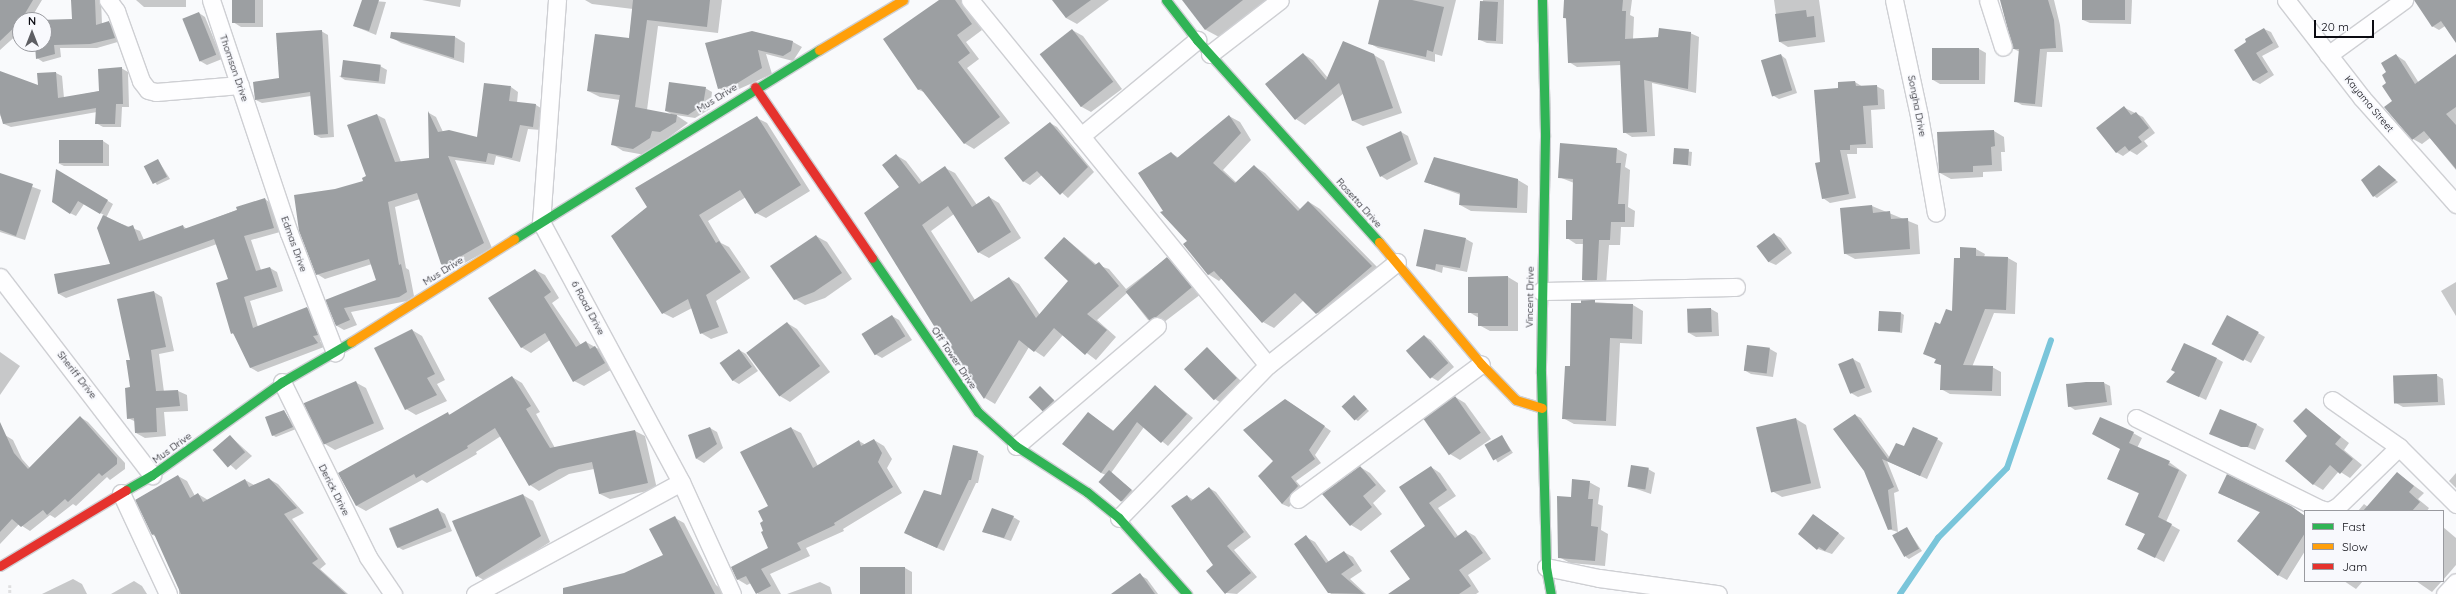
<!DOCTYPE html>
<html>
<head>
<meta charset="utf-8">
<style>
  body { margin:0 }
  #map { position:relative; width:2456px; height:594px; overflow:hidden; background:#f9fafc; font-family:Quicksand,sans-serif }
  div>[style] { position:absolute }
  .shadow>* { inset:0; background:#0003; transform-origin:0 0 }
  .stream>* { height:6px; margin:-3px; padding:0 3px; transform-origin:3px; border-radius:3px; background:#7ac5da }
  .building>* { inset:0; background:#9c9fa2; transform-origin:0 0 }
  .path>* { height:2.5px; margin-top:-1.25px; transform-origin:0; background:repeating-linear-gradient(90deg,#dfdfe0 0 3px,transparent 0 5px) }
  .roads { filter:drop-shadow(1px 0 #cecfd3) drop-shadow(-1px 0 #cecfd3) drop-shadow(0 1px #cecfd3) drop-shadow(0 -1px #cecfd3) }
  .street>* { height:17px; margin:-8.5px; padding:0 8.5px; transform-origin:8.5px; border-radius:8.5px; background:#fefeff }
  .fast>* { height:9px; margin:-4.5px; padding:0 4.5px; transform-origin:4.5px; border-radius:4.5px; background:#30b455 }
  .slow>* { height:9px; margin:-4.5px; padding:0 4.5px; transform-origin:4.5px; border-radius:4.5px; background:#ff9f0a }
  .jam>* { height:9px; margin:-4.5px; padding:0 4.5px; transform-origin:4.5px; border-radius:4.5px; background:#e5322d }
  span { translate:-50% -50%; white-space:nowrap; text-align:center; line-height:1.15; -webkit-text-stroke:4px #f8f9fd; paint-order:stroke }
  .street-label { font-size:10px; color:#0b0b12 }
  .legend { position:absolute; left:2304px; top:510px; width:140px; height:72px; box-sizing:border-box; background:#f8f9fd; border:1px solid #999a9f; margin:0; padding:5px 7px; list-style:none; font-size:12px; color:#0b0b12 }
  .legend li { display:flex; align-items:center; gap:8px; height:20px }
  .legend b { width:20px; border:1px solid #999a9f }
  .north { position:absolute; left:12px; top:12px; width:40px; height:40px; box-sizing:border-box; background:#f8f9fd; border:1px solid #999a9f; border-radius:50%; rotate:0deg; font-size:11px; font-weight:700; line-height:16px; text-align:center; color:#0b0b12 }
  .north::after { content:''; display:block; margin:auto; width:14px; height:18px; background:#5e5f64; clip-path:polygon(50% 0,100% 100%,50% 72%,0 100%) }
  .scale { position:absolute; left:2314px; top:20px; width:60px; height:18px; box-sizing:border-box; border:2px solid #0b0b12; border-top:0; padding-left:5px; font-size:12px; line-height:14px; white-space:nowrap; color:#0b0b12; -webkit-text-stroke:3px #f8f9fd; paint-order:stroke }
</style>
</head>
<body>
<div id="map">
  <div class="shadow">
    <div style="clip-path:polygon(0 0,42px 0,30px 20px,20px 20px,20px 32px,0 50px)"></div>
    <div style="clip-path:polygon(72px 0,101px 0,102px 24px,109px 23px,116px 26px,121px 41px,97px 48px,60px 48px,61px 57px,43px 62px,37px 58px,36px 49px,28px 44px,44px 44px,44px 21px,73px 20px)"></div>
    <div style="clip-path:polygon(136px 0,186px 0,186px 7px,144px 7px)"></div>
    <div style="clip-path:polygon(233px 0,263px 0,263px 27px,241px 27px,233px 22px)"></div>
    <div style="clip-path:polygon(363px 0,386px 2px,376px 35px,354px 26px)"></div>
    <div style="clip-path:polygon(422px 0,461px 0,460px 7px)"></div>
    <div style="clip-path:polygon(585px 0,722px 0,718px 33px,658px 26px,647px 110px,673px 115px,666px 111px,705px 88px,712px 92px,710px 109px,695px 118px,676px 115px,688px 123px,645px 155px,623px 151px,612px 144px,620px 100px,600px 97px,588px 91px,629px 39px,633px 9px,592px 4px)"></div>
    <div style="clip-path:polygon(940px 0,961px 0,982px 30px,966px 42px,979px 59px,967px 68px,1010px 123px,974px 149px,964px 143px,926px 93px,919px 90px)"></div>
    <div style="clip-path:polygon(1053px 0,1109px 0,1077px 24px,1066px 18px)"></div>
    <div style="clip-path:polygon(1183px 0,1268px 0,1219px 37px,1206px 30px)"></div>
    <div style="clip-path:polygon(1380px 0,1456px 0,1442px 56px,1435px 54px,1435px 62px,1378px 48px,1369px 43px)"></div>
    <div style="clip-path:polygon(1483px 0,1504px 0,1503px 44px,1487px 43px,1480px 40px)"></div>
    <div style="clip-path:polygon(1565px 0,1632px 0,1630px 15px,1634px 17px,1633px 39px,1659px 38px,1690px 33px,1699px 37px,1696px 93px,1652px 83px,1655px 136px,1632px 137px,1624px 132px,1621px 65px,1577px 67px,1569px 62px,1567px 19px,1564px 18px)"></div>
    <div style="clip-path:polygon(1774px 0,1819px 0,1825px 42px,1788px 47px,1780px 42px)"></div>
    <div style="clip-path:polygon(2001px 0,2054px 0,2060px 25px,2063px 52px,2047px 52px,2042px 107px,2022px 105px,2015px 101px,2020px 52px,2014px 49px)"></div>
    <div style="clip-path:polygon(2083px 0,2132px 0,2131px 24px,2090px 23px,2083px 20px)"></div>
    <div style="clip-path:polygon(2419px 0,2449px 0,2456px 10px,2456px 19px,2439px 30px,2432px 26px)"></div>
    <div style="clip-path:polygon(199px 13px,205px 17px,222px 59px,207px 65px,200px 61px)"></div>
    <div style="clip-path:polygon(2264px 29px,2271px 32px,2279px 47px,2262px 56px,2274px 75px,2260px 84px,2254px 81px,2235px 51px)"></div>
    <div style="clip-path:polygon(1072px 30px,1083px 36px,1122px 89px,1091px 112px,1080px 106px)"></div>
    <div style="clip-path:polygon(321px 31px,328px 35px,334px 137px,321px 138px,315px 135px,311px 96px,262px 103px,256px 100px,280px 79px)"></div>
    <div style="clip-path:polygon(753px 32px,793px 42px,802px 47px,793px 61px,766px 54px,772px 74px,728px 94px,719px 88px)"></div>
    <div style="clip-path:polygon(391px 37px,455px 37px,465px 43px,464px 63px,401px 43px)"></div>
    <div style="clip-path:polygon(1979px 49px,1986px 53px,1985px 84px,1940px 84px,1933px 80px)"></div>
    <div style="clip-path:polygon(1303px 54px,1313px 60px,1328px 78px,1374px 55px,1384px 61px,1402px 113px,1363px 126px,1353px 121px,1344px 93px,1305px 125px,1296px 119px)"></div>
    <div style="clip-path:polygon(1781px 55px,1786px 59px,1797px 93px,1779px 99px,1774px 96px)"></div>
    <div style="clip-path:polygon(2396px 55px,2405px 61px,2419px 83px,2456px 55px,2456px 170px,2430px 138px,2422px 144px,2413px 139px,2393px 102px,2388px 83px,2388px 72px)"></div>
    <div style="clip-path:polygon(380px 66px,387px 70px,385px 84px,345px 80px,339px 76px)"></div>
    <div style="clip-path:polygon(121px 68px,128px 72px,129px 107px,122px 107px,121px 127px,103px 127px,96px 123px,97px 112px,11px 127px,4px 124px,0 115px,0 72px,39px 86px,56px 73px,62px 76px,64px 98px,100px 91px)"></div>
    <div style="clip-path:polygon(1855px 82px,1863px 87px,1876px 86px,1884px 90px,1885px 109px,1871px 110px,1873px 148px,1857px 148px,1857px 154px,1847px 154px,1856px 198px,1830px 203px,1823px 198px,1821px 162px)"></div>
    <div style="clip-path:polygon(511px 87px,518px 92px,517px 103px,536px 105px,544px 110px,541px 130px,528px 129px,520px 162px,496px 156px,494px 165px,455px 160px,492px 248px,450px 271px,443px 266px,420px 199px,395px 207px,406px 268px,409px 270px,414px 296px,407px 301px,351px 312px,357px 325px,344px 330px,337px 326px,327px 300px,377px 281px,372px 264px,325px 279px,317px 274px,335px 190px,364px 182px,368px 177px,377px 115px,385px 119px,401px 162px,430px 159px,429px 113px,436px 117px,443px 132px,478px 138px)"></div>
    <div style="clip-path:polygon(2125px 108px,2143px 117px,2155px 133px,2144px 141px,2148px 146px,2137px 155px,2130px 151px,2123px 156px,2116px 152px)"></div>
    <div style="clip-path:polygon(1229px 116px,1240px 122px,1251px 140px,1223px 170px,1237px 183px,1254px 166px,1265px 173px,1301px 210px,1309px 202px,1320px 209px,1382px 272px,1328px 319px,1317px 313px,1304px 300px,1274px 328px,1263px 322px,1222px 278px,1219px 281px,1208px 274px,1189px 241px,1164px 211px,1171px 153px,1179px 158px)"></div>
    <div style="clip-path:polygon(757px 118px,767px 123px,810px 191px,766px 218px,756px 213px,746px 197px,708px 221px,721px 243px,729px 247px,750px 278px,716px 301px,728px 333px,711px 339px,701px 333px,692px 308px,673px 318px,663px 313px,649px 208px)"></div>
    <div style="clip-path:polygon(1050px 123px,1057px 127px,1094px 172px,1068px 198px,1042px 175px,1030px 185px,1023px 181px)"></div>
    <div style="clip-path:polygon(1994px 131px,2004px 137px,2005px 152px,2001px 152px,2002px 171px,1983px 172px,1983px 177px,1951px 179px,1940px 173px,1938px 133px)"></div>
    <div style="clip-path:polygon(1401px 132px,1408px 136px,1418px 164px,1387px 180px,1381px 176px)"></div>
    <div style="clip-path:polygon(103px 141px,109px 145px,109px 166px,64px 166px,58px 163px)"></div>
    <div style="clip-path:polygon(1617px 149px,1627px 154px,1625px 167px,1630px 170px,1628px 207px,1635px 211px,1634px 227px,1621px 227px,1620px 245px,1609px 245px,1606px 285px,1592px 285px,1583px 280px,1584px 244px,1576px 244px,1567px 238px,1573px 221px,1574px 183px,1559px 177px)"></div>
    <div style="clip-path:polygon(1675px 149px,1692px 152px,1691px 166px,1674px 163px)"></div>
    <div style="clip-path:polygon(896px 155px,906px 161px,923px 183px,945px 168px,955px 173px,977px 205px,989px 197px,999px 203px,1021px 238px,989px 258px,978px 252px,954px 214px,931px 231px,975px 300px,1009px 278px,1019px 284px,1040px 315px,1069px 281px,1065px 238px,1097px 265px,1109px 269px,1126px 289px,1167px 258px,1177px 264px,1201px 294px,1159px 326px,1148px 320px,1127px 293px,1097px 320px,1116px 337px,1096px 360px,1063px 335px,1044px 357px,1029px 347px,995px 404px,985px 398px,935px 326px,901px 188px)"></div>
    <div style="clip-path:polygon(1434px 158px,1518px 180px,1528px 186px,1527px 213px,1471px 211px,1460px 205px,1461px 195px,1425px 182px)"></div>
    <div style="clip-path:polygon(158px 160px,170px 179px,157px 185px,145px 167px)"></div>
    <div style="clip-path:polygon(2380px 166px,2398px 182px,2377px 198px,2374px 196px)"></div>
    <div style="clip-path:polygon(57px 171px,113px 204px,106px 218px,140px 231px,144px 240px,183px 226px,187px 229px,265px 199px,272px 204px,280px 232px,251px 240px,261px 270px,270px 268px,277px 272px,283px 291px,250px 301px,258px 327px,307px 308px,314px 312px,324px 339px,320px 341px,324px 347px,258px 372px,251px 368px,235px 335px,232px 333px,229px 280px,217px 244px,66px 298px,59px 294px,55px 275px,111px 264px,98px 228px,104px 215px,84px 204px,76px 216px,70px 213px)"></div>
    <div style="clip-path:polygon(0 175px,41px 190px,25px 240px,0 232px)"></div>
    <div style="clip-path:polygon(1872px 206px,1918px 225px,1920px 254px,1855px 259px,1844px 253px)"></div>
    <div style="clip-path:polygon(1774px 234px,1781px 238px,1792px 253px,1776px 265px,1769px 262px)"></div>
    <div style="clip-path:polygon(816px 236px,827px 242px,852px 279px,825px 298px,805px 305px,795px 299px)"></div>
    <div style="clip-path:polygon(1466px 239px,1473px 243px,1467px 272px,1443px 267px,1442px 273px,1417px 265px)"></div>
    <div style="clip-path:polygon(1976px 249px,1985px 254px,1984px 257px,2008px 258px,2017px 263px,2015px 314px,1994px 313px,1972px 367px,1992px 367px,2001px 372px,2001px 396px,1950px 394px,1941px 389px,1942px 366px,1936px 362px,1937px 360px,1924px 353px,1941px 325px,1953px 313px,1961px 259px)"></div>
    <div style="clip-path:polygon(535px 270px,545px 275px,559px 298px,552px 303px,581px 345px,586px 342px,604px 352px,614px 368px,584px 386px,574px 381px,550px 340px,531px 353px,521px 347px)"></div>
    <div style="clip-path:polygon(1508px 277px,1518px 283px,1518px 331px,1490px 331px,1479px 325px,1479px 318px,1469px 312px)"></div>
    <div style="clip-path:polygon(2456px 282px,2456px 316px,2441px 291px)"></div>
    <div style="clip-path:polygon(154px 292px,162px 297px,174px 351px,159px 354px,164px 392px,178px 391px,187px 395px,188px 411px,164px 412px,166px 436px,145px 438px,136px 433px,136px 422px,128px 418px,131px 388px)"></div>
    <div style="clip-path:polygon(1582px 301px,1633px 305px,1643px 311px,1642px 344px,1620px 343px,1616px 426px,1574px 424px,1563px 418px)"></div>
    <div style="clip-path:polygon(1711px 309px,1718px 313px,1719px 336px,1696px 337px,1689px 333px)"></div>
    <div style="clip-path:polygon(1901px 313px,1904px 315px,1902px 333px,1878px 330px)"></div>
    <div style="clip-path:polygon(892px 316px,899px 320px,912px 340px,882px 358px,875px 354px)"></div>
    <div style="clip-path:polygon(787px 323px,797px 329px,830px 372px,790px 402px,780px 396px)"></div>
    <div style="clip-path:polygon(412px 330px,422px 336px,445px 380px,437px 384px,447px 401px,416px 415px,406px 409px)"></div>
    <div style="clip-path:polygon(2258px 333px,2265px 337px,2251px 363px,2220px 347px)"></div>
    <div style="clip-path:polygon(1424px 336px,1431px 340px,1454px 367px,1438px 381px,1431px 377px)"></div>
    <div style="clip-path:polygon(1748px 346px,1770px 349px,1777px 353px,1773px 377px,1751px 374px,1744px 370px)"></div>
    <div style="clip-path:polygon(1207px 348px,1243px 383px,1221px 403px,1215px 399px)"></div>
    <div style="clip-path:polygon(739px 350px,746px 354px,758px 371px,739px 384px,732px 380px)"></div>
    <div style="clip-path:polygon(0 352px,20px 366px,0 395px)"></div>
    <div style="clip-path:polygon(2216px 358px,2223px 362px,2206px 400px,2175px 385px)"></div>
    <div style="clip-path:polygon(1853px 359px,1860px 363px,1872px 392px,1858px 397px,1851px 393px)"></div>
    <div style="clip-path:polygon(2436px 375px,2443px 379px,2445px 405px,2403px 407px,2396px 403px)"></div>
    <div style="clip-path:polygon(512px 377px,522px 383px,540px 412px,536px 414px,555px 448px,635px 431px,645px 436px,657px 489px,610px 499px,600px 494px,594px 469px,569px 474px,539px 491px,530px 485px,501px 436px,476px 452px,477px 454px,427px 483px,422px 480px,366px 511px,357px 506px,339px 474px,448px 414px,451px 415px)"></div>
    <div style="clip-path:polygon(355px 382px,366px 388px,384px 429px,335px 450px,325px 444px)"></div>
    <div style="clip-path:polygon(2104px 383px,2110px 386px,2112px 405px,2075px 410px,2069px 406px)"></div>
    <div style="clip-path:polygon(1155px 386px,1193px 418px,1168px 446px,1144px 427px,1111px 473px,1138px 495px,1129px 505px,1122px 501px,1106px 475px,1101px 473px,1088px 413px,1114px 431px)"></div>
    <div style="clip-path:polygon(1040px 387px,1057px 403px,1047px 411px,1043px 409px)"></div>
    <div style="clip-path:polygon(1354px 396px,1369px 411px,1358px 421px,1355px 419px)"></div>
    <div style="clip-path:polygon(1455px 397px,1465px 403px,1491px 439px,1460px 460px,1450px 454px)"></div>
    <div style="clip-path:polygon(1286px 400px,1331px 431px,1315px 455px,1321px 463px,1296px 481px,1304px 490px,1289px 507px,1282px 504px,1274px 461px)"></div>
    <div style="clip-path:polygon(2306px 409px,2349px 443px,2344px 450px,2362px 465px,2350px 478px,2339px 471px,2323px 490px,2313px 484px)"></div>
    <div style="clip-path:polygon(284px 411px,296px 429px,276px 437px,272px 435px)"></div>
    <div style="clip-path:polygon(1855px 415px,1861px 418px,1890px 458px,1937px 439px,1943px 443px,1927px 479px,1887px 461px,1899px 491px,1894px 493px,1898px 532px,1888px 529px)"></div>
    <div style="clip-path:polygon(80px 417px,88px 422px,125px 463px,125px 469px,110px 480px,107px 477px,76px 506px,73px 504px,55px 518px,50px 515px,30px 531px,19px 524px,0 544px,0 432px,13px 440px,22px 459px,30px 468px)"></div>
    <div style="clip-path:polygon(1796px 419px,1806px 425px,1821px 488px,1782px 497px,1772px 491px)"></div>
    <div style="clip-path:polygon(2257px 425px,2264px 429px,2255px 450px,2211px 434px)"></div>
    <div style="clip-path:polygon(710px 428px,717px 432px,723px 448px,704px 463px,697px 459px,689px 435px)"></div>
    <div style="clip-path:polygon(791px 428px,801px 433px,818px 466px,859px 441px,866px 445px,874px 440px,884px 446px,892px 459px,887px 468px,902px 493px,843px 529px,844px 531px,806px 548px,810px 556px,770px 574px,781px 594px,758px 594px,751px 583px,747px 585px,737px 579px,769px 549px,764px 522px)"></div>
    <div style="clip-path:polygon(2133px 433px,2142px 438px,2137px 448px,2169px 462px,2187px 475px,2166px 522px,2180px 530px,2164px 562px,2147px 553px,2146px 534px,2127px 525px,2140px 494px,2108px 479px)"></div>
    <div style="clip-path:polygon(230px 436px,252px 456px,236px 470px,214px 450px)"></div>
    <div style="left:1502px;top:436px;width:20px;height:18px;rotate:57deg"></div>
    <div style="clip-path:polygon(977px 452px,984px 456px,978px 483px,976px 483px,944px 551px,912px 537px)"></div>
    <div style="clip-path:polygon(1360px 467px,1370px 473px,1386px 491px,1373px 503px,1382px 514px,1361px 531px,1351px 525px)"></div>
    <div style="clip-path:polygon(1431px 467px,1440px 473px,1456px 496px,1438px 508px,1458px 536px,1466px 531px,1475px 536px,1491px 559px,1468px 575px,1479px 592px,1476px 594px,1409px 594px,1427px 526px)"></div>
    <div style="clip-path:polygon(1648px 469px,1655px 473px,1651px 494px,1628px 486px)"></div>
    <div style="clip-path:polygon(2397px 473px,2424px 493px,2418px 499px,2429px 508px,2427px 511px,2358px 511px,2364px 504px,2368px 507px)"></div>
    <div style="clip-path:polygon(2456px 473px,2456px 488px,2449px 481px)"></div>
    <div style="clip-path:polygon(178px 476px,187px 481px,195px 496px,198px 494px,208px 500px,245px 480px,254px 485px,269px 479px,278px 484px,304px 513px,292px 519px,326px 564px,320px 569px,348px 594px,179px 594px,179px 588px,157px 537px,153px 535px,136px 500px)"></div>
    <div style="clip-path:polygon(1589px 482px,1600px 488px,1598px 504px,1603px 506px,1601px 530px,1608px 534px,1605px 566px,1570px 563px,1559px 557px,1571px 499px)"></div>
    <div style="clip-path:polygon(1209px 488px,1216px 492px,1251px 537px,1234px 550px,1257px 577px,1237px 594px,1226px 593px,1207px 571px,1215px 565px,1187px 496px,1194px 500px)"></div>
    <div style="clip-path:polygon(2219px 493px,2290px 507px,2305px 516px,2305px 551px,2287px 580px,2278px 575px,2261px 513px)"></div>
    <div style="clip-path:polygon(523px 495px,533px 501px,550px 542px,487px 582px,477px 576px)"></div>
    <div style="clip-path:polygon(438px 510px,445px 514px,452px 531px,403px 550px,396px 546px,389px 528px)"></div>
    <div style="clip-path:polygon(1814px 515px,1845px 538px,1832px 554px,1818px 549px,1799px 534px)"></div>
    <div style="clip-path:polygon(1013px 517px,1020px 521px,1011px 541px,984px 532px)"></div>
    <div style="clip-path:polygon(675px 518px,684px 523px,716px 585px,727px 594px,588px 594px,664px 556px)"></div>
    <div style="clip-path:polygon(2443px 527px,2456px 538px,2456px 565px,2443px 580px)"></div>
    <div style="clip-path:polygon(1907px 529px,1922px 551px,1909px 559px,1906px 557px)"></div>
    <div style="clip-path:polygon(1306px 537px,1315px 542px,1329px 562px,1344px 552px,1353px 557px,1362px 571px,1350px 579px,1366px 594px,1331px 594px,1295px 544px)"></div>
    <div style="clip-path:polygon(861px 568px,905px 568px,912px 572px,912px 594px,860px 594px)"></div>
    <div style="clip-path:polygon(1140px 575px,1147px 579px,1158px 594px,1121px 594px)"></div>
    <div style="clip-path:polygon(73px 579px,82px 584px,87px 594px,42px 594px)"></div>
    <div style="clip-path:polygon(134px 581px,142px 586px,147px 594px,111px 594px)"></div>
    <div style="clip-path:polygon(2344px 581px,2363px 581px,2356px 589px)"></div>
    <div style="clip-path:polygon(2416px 581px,2442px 581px,2432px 592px)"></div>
    <div style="clip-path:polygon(820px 582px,830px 587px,832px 594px,787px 594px)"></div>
  </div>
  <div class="stream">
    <div style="left:1900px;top:594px;width:68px;rotate:-55.8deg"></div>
    <div style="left:1938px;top:538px;width:98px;rotate:-45.4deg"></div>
    <div style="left:2007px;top:468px;width:135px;rotate:-71deg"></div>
  </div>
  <div class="building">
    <div style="clip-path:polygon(0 0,33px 0,20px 22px,0 41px)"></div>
    <div style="clip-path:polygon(71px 0,95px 0,96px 25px,109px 21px,115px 38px,90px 44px,54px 45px,55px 54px,36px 59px,35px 45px,27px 44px,44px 44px,44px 20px,39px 20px,72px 19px)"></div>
    <div style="left:232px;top:0;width:23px;height:23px"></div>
    <div style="clip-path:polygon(362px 0,379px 0,369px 31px,353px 26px)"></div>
    <div style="clip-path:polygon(633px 0,710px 0,707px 27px,647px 20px,635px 107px,677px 115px,676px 122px,660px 132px,652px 131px,650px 138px,633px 149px,611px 145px,620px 95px,587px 91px,595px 34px,629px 38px)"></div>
    <div style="clip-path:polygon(939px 0,955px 0,972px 24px,957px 35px,970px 53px,958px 62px,1000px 117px,964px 144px,921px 89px,918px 90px,883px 39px)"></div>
    <div style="clip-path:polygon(1052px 0,1091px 0,1066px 18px)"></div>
    <div style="clip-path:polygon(1182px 0,1243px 0,1205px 30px)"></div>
    <div style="clip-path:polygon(1379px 0,1412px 0,1444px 7px,1433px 52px,1427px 50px,1426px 57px,1368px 44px)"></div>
    <div style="clip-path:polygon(1564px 0,1623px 0,1622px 11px,1626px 11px,1625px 39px,1658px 37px,1659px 28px,1691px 32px,1688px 89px,1644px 80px,1647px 132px,1623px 133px,1620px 61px,1568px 63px,1566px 18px,1563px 18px)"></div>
    <div style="clip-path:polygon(2000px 0,2048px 0,2054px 20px,2056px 48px,2040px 49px,2035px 104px,2014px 102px,2019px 49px,2013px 49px)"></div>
    <div style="left:2082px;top:0;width:43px;height:20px"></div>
    <div style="clip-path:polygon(2414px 0,2456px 0,2456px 43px,2441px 21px,2432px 27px)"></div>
    <div style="left:1480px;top:1px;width:18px;height:39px;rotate:3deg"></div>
    <div style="clip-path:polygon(1806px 10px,1807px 17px,1814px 16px,1816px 37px,1779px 42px,1775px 14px)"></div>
    <div style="left:199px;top:12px;width:46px;height:18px;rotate:68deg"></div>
    <div style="clip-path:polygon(2264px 28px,2273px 43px,2256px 53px,2268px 72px,2253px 81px,2234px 50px,2246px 42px,2245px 39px)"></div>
    <div style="left:1072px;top:29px;width:67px;height:41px;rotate:52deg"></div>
    <div style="clip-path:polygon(322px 30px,328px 134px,314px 135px,310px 92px,255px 100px,253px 82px,279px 78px,276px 33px)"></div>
    <div style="clip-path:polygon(752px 31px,793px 41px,791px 51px,783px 56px,758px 50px,762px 68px,736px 84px,718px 89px,705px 43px)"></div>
    <div style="clip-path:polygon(391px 32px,455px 36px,454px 58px,390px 38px)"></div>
    <div style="clip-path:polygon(1343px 41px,1374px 54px,1393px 108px,1352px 121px,1339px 83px,1295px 120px,1265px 84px,1303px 53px,1326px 80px)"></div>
    <div style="left:1932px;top:48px;width:47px;height:32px"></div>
    <div style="left:1781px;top:54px;width:38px;height:21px;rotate:73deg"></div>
    <div style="clip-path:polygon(2396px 54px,2415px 84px,2456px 54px,2456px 107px,2446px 114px,2456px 125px,2456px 169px,2424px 131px,2412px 140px,2384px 107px,2392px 101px,2382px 86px,2386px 83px,2382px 75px,2386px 72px,2381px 63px)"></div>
    <div style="left:343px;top:60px;width:38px;height:17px;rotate:7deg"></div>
    <div style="clip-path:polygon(122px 67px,123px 104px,116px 104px,115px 124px,95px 124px,96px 108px,3px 124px,0 113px,0 71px,38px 85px,37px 73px,56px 72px,58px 98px,99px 91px,98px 69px)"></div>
    <div style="clip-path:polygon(1855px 81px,1856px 86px,1877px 85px,1878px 105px,1863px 106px,1866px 144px,1850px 145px,1850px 150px,1840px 150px,1849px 194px,1822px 199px,1815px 163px,1820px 162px,1814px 90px,1838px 88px,1838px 82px)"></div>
    <div style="clip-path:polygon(669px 82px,706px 87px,703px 105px,688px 115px,665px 111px)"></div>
    <div style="clip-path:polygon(484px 83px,511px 86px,509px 101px,536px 104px,533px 127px,520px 125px,512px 158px,488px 153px,486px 162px,448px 156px,484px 243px,442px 267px,417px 193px,388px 202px,399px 265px,401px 264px,407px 292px,399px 297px,344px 308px,350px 320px,336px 326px,325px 300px,376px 280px,369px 259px,316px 275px,299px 231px,294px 195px,335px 189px,363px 181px,362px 178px,366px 176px,347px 125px,377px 114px,395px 162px,429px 158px,428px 111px,438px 132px,449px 130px,477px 137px)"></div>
    <div style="clip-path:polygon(2124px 106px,2131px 115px,2136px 112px,2149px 128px,2138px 137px,2142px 142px,2129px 151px,2125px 146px,2116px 153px,2096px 128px)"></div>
    <div style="clip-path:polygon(1229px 115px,1241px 133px,1213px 163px,1235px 183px,1254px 165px,1298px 211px,1308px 201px,1372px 266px,1316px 314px,1295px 293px,1262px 323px,1214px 271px,1208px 275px,1183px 244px,1187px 241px,1160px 212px,1163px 211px,1138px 173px,1171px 152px,1177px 158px)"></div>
    <div style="clip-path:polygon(757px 116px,801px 185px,755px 214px,740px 190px,699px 215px,716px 243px,719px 241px,741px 272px,706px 295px,719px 327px,700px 334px,688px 299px,662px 314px,611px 236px,647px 207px,635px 188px)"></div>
    <div style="clip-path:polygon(1050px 122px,1088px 167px,1060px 195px,1037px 171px,1023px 182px,1004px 158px)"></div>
    <div style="clip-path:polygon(1994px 130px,1995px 146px,1991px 147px,1992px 165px,1973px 166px,1973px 172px,1939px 173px,1937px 132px)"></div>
    <div style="clip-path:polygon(1401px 131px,1411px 160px,1380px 177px,1366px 147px)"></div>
    <div style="left:103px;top:140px;width:23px;height:44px;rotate:90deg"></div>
    <div style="clip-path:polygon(1560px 143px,1617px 148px,1616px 163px,1621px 163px,1618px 204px,1625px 204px,1625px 222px,1611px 222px,1610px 240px,1599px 240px,1597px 280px,1582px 280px,1583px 239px,1566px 239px,1566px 220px,1572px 220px,1573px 179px,1558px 178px)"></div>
    <div style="left:1674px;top:148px;width:15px;height:16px;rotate:4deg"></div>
    <div style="clip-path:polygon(896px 154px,919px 184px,945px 166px,972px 207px,989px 196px,1011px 232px,978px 253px,948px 206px,922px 225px,971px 302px,1009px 277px,1036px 318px,1068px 281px,1044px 258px,1064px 237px,1095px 265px,1099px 262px,1119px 286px,1087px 314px,1107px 330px,1085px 355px,1054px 328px,1034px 352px,1019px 340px,984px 399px,934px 326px,864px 213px,899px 187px,882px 165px)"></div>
    <div style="clip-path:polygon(1434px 157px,1518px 179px,1517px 208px,1459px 205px,1460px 193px,1424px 182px)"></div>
    <div style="left:158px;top:159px;width:20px;height:16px;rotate:63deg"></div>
    <div style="clip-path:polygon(2379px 165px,2396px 180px,2373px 197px,2361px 180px)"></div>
    <div style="clip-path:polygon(56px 169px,108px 200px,100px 214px,78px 201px,70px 214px,52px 202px)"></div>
    <div style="clip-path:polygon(0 173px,33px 184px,16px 236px,0 230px)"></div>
    <div style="clip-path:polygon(265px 198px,274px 228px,244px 236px,256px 271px,270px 267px,277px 287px,244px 297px,253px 328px,307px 307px,318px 335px,313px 336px,318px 343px,250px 368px,233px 333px,231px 334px,216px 283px,228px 279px,214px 239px,58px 294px,54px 274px,110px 264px,97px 228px,103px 215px,128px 227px,133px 225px,139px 241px,183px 225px,184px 229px,237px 210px,236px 207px)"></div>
    <div style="clip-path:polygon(1872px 205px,1873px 213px,1890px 211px,1891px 219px,1908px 218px,1910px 249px,1844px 254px,1840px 208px)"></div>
    <div style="clip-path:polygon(1424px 229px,1466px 238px,1460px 268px,1436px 264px,1435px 270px,1416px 266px)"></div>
    <div style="left:1774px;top:233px;width:20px;height:22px;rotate:53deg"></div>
    <div style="clip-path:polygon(816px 235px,842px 273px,814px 292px,794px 300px,770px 266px)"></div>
    <div style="clip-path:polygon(1960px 247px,1976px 248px,1976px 256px,2008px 257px,2006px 310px,1985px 309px,1963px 365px,1993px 366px,1992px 391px,1940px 390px,1941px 365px,1934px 363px,1936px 359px,1923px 354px,1935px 322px,1940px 324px,1946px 309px,1952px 311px,1954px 258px,1960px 258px)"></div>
    <div style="left:1167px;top:257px;width:39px;height:54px;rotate:50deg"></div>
    <div style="clip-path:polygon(535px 269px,551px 292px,544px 297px,576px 347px,586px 341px,590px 349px,595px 346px,605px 363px,573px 382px,545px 333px,521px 348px,488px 298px)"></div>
    <div style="clip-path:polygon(1508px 276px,1508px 326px,1478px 326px,1478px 313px,1468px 313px,1468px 277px)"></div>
    <div style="clip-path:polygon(154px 291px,166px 347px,151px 350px,156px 391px,178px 390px,180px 406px,156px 408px,157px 432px,135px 433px,134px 418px,127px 419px,125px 388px,130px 387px,126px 360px,130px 360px,117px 299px)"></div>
    <div style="clip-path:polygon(1581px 300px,1595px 300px,1595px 303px,1633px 304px,1632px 339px,1610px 338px,1606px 421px,1562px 419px,1565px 366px,1570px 366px,1571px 303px,1581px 303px)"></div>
    <div style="left:1711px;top:308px;width:24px;height:24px;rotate:88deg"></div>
    <div style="left:1879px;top:311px;width:22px;height:20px;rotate:3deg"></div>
    <div style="left:892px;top:315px;width:25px;height:36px;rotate:58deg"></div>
    <div style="left:2227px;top:315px;width:36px;height:33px;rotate:28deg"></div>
    <div style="left:787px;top:322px;width:55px;height:51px;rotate:53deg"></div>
    <div style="clip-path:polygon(412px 329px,435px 374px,427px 378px,437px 395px,405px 410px,374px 348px)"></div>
    <div style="left:1424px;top:335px;width:37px;height:24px;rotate:49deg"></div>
    <div style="clip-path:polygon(2184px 343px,2217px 358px,2199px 397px,2166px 382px,2175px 372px,2171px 370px)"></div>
    <div style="left:1747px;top:345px;width:23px;height:26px;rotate:7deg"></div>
    <div style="left:1207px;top:347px;width:43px;height:32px;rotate:46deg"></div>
    <div style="left:739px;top:349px;width:22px;height:24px;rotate:54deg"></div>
    <div style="left:1853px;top:358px;width:32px;height:16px;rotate:68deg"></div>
    <div style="left:2437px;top:374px;width:28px;height:44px;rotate:88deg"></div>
    <div style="clip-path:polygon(512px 376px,531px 406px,526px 409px,550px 448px,635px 430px,648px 483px,599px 494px,592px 462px,559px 469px,529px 486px,495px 428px,467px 446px,468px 448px,416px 478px,414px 474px,356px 506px,338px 473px,448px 412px,449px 415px)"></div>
    <div style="left:356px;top:381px;width:46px;height:57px;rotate:67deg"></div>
    <div style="clip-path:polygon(2086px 382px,2104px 382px,2107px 402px,2068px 407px,2066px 384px)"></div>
    <div style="clip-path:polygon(1155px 385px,1187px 414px,1161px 443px,1137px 422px,1101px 473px,1062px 444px,1088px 412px,1113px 431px)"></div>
    <div style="left:1040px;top:386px;width:20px;height:16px;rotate:45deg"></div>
    <div style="left:1354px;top:395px;width:19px;height:17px;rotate:47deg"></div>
    <div style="left:1455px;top:396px;width:45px;height:39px;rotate:55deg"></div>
    <div style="clip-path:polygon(1285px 399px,1325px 426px,1309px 450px,1315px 459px,1291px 477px,1298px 486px,1282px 504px,1258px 476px,1273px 461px,1243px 430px)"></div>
    <div style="clip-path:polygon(2306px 408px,2341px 437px,2335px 444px,2353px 459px,2340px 474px,2330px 465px,2313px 485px,2285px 461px,2307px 436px,2293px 421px)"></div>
    <div style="clip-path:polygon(2220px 409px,2257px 424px,2248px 447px,2241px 447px,2209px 434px)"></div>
    <div style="clip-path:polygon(284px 410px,293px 427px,272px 436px,265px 417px)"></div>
    <div style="clip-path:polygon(1855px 414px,1888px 459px,1896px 443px,1904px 446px,1913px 427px,1938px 438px,1920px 476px,1882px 459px,1894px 487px,1888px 490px,1892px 529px,1888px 530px,1864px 471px,1833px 429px)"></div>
    <div style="clip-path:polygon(80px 416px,117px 458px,117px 464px,102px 476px,99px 473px,68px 502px,65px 499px,47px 515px,43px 510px,21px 527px,12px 519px,0 532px,0 422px,14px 453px,28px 469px)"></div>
    <div style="clip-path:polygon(2100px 417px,2134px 432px,2129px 443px,2170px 461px,2168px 465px,2179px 470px,2158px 517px,2172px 524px,2155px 558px,2137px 549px,2145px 534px,2125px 525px,2139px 493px,2107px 479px,2120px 449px,2092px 434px)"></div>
    <div style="left:1796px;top:418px;width:67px;height:41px;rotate:77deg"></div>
    <div style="clip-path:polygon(710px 427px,717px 444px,696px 459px,688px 435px)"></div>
    <div style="clip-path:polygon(791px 427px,813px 468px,859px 440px,861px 446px,874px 439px,882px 453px,878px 462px,893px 487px,834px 523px,835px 525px,797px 543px,801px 550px,761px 569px,771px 586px,756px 594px,746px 576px,737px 580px,731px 567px,768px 548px,761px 532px,763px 531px,760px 523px,763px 521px,758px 511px,768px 506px,740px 452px)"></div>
    <div style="left:230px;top:435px;width:23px;height:23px;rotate:49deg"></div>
    <div style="left:1502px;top:435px;width:18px;height:20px;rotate:61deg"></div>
    <div style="clip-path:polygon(953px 445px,978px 451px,971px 480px,969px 480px,937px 548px,904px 533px,924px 490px,941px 495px)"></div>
    <div style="left:1631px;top:465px;width:18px;height:22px;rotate:9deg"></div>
    <div style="clip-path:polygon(1360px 466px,1376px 485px,1363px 496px,1372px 507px,1350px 526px,1322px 494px)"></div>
    <div style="clip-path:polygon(1431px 466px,1447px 490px,1429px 503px,1455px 538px,1466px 530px,1483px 553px,1459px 570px,1471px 586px,1459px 594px,1388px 594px,1410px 579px,1390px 551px,1425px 526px,1399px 487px)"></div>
    <div style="left:1109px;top:470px;width:30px;height:16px;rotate:41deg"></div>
    <div style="clip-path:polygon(2397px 472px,2414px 486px,2409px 492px,2420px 502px,2412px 511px,2363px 511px)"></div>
    <div style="clip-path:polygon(2227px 474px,2291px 506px,2305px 516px,2305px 533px,2278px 576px,2237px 541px,2260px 512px,2218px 493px)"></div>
    <div style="clip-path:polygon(178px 475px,190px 498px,198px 493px,203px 502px,245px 479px,249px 487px,269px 478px,297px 508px,284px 514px,318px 559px,312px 563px,346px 594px,181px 594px,154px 534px,152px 535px,135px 500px)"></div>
    <div style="clip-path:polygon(1572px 479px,1590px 481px,1588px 499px,1593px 499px,1591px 526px,1598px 527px,1595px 561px,1558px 558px,1557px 496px,1571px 497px)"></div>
    <div style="clip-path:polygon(1209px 487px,1244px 532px,1227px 546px,1251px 573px,1225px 594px,1206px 571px,1213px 565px,1171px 506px,1187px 495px,1191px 501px)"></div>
    <div style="clip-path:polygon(523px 494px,541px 536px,476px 577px,452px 521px)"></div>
    <div style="left:438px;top:508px;width:21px;height:53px;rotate:67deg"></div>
    <div style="clip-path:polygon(992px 508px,1014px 516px,1004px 538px,982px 532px)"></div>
    <div style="clip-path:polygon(1813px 514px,1839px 533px,1825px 551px,1819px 547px,1817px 550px,1798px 534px)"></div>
    <div style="clip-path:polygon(675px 516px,715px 594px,563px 594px,563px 588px,624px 573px,663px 555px,649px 529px)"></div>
    <div style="left:1907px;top:527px;width:25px;height:17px;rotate:61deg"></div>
    <div style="clip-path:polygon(1306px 535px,1326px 563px,1344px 551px,1354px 565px,1341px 574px,1364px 594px,1328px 593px,1294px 544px)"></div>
    <div style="left:860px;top:567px;width:45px;height:27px"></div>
    <div style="clip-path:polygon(1140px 573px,1155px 594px,1111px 594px)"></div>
  </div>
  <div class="path">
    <div style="left:10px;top:585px;width:9px;rotate:90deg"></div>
  </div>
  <div class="roads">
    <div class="street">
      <div style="left:108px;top:0;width:14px;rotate:54deg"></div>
      <div style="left:116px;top:11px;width:74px;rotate:70.3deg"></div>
      <div style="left:141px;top:81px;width:11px;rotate:52deg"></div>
      <div style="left:148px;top:90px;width:8px;rotate:14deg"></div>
      <div style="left:156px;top:92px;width:84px;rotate:-4.8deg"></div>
      <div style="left:211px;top:0;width:246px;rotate:71.5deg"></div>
      <div style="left:289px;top:233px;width:128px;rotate:68.9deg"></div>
      <div style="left:557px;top:0;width:223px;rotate:94.1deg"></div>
      <div style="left:541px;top:222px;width:295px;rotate:61.7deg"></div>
      <div style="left:681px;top:482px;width:123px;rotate:65.5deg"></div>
      <div style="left:970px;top:0;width:471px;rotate:50.8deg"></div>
      <div style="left:1894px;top:0;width:119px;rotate:77.8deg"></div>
      <div style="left:1919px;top:116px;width:98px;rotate:80.1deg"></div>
      <div style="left:1988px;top:0;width:49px;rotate:72.3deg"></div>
      <div style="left:2286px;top:0;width:124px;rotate:52.2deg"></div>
      <div style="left:2362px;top:98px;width:142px;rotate:48.4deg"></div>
      <div style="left:1210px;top:54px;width:88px;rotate:-37.6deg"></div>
      <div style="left:2328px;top:55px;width:94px;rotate:-35.9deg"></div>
      <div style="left:1081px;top:136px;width:151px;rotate:-39.6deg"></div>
      <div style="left:0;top:277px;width:250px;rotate:52.5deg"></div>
      <div style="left:1541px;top:291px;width:195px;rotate:-1.2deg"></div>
      <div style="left:282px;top:382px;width:195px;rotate:63.8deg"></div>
      <div style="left:368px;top:557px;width:45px;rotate:56deg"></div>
      <div style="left:2332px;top:400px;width:82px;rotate:35deg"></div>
      <div style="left:2136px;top:418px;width:205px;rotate:26.3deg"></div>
      <div style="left:2320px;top:509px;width:9px;rotate:13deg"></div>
      <div style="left:2329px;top:511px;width:9px;rotate:-27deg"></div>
      <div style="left:2337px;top:507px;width:86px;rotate:-44.1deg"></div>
      <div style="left:2399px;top:447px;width:81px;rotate:45deg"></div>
      <div style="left:1016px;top:446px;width:185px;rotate:-40.4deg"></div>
      <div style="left:121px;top:493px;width:111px;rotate:65deg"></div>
      <div style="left:1298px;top:499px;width:227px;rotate:-36.4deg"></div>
      <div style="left:1119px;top:518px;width:214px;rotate:-45.8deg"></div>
      <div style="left:1268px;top:365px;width:165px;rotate:-38.6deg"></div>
      <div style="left:1546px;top:567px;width:54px;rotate:11.7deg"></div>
      <div style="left:1599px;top:578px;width:120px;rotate:7.7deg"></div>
      <div style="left:475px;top:594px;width:234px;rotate:-28.5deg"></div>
      <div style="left:2445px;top:594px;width:16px;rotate:-47deg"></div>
    </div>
    <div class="fast">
      <div style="left:1166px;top:0;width:51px;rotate:52.2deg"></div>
      <div style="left:1197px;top:40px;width:272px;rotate:48deg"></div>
      <div style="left:1542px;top:0;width:137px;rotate:88.7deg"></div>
      <div style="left:1545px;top:137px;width:236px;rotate:91deg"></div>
      <div style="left:1541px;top:373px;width:194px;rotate:88.5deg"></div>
      <div style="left:1546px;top:567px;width:27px;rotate:80deg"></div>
      <div style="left:514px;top:239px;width:359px;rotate:-31.8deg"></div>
      <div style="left:872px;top:258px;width:187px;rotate:55.5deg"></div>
      <div style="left:978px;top:412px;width:51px;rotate:41.8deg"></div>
      <div style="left:1016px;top:446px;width:85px;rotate:32.9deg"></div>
      <div style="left:1087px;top:492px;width:41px;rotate:39.1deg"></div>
      <div style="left:1119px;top:518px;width:102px;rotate:48.2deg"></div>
      <div style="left:126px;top:490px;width:30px;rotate:-30deg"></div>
      <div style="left:152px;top:475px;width:160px;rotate:-35.6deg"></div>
      <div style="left:282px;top:382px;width:80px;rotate:-30.1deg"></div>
    </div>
    <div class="slow">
      <div style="left:819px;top:50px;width:98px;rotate:-30.8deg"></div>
      <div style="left:1379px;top:242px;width:159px;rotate:50.1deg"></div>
      <div style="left:1481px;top:364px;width:50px;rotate:45.8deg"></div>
      <div style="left:1516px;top:400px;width:27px;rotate:17deg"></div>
      <div style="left:351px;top:342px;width:193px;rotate:-32.3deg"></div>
    </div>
    <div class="jam">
      <div style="left:755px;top:87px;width:207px;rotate:55.6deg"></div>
      <div style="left:0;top:566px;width:147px;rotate:-31.1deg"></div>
    </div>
  </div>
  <div class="street-label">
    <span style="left:234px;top:68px;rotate:71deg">Thomson Drive</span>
    <span style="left:717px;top:98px;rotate:-32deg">Mus Drive</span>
    <span style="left:2369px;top:104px;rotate:50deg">Kayama Street</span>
    <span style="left:1917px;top:106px;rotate:79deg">Songha Drive</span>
    <span style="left:1359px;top:203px;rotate:48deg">Rosetta Drive</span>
    <span style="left:294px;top:244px;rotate:70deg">Edmas Drive</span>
    <span style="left:443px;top:271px;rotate:-32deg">Mus Drive</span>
    <span style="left:1530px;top:297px;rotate:-89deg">Vincent Drive</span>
    <span style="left:588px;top:308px;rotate:62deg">6 Road Drive</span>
    <span style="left:954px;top:358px;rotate:56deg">Off Tower Drive</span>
    <span style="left:77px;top:375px;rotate:52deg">Sheriff Drive</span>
    <span style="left:172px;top:448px;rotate:-36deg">Mus Drive</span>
    <span style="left:334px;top:490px;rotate:63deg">Derick Drive</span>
  </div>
  <ul class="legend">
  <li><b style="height:5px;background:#30b455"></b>Fast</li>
  <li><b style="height:5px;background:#ff9f0a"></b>Slow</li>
  <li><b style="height:5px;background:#e5322d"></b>Jam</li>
  </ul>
  <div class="north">N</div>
  <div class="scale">20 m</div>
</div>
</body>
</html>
